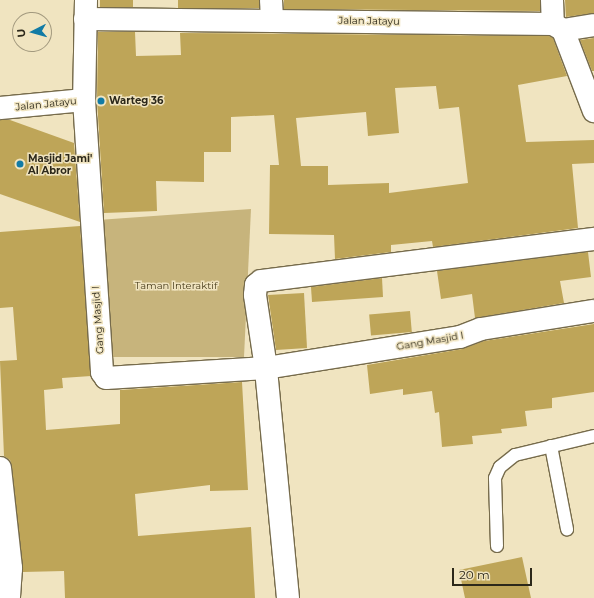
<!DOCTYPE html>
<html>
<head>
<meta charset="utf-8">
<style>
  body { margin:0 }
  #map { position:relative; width:594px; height:598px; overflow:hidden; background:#f0e4c0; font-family:Montserrat,sans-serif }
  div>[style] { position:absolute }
  .green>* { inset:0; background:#c7b47c }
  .building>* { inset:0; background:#bea558; transform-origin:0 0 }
  .roads { filter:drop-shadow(1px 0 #766b4b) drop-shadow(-1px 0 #766b4b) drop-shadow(0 1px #766b4b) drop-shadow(0 -1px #766b4b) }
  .lane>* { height:12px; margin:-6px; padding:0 6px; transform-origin:6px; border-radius:6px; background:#fff }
  .street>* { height:22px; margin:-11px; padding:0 11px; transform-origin:11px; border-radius:11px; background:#fff }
  .dots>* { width:11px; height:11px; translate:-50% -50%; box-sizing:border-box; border:2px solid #f0e4c0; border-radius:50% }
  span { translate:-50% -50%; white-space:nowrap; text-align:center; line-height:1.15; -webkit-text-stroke:3px #f0e4c0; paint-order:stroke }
  .street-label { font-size:10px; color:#2c281a }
  .poi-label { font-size:10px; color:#2c281a; font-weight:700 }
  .left { translate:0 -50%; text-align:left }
  .park-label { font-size:10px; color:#483c1a }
  .north { position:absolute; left:12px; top:12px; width:40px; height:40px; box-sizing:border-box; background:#f0e4c0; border:1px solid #a2997e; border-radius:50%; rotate:264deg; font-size:11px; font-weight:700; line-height:16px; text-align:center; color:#2c281a }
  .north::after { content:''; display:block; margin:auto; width:14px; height:18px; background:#127ba5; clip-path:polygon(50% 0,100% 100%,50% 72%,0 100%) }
  .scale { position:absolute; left:452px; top:568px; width:80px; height:18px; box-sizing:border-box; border:2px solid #2c281a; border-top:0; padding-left:5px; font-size:12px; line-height:14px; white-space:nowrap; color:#2c281a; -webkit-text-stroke:3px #f0e4c0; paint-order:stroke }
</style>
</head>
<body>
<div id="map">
  <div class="green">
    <div style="clip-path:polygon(251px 209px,244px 357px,108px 357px,98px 220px)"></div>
  </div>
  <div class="building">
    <div style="left:100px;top:0;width:33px;height:7px"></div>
    <div style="left:178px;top:0;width:81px;height:8px"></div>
    <div style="clip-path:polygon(284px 0,540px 0,540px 11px,284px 9px)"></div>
    <div style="clip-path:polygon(565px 0,594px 0,594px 13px,566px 17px)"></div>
    <div style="clip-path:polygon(evenodd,98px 32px,135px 32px,136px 56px,181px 55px,180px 33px,549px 36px,553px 38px,567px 76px,518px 85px,526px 142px,594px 140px,594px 163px,572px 164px,578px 228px,433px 247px,432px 241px,391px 245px,391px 252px,335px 259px,334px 235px,269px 234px,270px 165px,279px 165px,274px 115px,231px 117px,231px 152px,204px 152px,204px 182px,156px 181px,157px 211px,104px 213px,97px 100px,98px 32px,436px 86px,439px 109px,459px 107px,468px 183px,389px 193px,389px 183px,328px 185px,328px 166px,301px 166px,296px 118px,366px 112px,368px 136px,399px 133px,395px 88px,436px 86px)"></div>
    <div style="clip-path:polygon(594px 38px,594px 71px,592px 71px,580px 40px)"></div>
    <div style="clip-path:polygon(0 120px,10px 120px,74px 143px,80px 222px,0 194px)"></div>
    <div style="clip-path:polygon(80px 226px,91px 376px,62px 378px,63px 388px,44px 390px,46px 430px,120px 424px,120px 390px,242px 382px,248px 490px,210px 491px,210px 485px,135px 494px,138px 536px,251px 527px,255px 598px,65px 598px,64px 571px,23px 572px,12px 467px,10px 460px,4px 456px,0 361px,17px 360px,13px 307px,0 308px,0 232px)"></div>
    <div style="clip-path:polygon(588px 252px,591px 277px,560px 281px,564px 303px,475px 318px,472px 294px,441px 299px,437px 271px)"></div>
    <div style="clip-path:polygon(382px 278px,383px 297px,312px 302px,311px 287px)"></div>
    <div style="clip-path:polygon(304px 293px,307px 348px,276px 350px,268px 295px)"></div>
    <div style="left:410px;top:311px;width:21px;height:41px;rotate:85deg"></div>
    <div style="clip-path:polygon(594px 324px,594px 392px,552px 398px,552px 408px,525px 411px,527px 426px,501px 429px,502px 433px,472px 436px,473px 444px,442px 447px,439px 412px,435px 413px,432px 391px,403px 395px,403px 389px,370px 394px,367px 365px,462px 349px,484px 341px)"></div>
    <div style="clip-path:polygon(522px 557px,531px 598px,465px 598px,459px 570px)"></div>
  </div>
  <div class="roads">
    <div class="lane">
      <div style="left:551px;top:446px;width:85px;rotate:79.1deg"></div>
      <div style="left:497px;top:546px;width:68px;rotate:-91.7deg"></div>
      <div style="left:495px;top:478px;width:12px;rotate:-66deg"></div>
      <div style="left:500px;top:467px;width:19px;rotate:-39deg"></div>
      <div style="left:515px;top:455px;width:81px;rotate:-13.5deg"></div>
    </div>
    <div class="street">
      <div style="left:86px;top:0;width:100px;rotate:91.1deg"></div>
      <div style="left:84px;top:100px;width:273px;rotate:86.2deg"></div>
      <div style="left:102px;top:372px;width:7px;rotate:56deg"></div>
      <div style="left:106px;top:378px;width:160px;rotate:-3.6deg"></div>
      <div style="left:266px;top:368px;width:196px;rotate:-9.1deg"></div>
      <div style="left:460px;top:337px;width:22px;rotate:-21deg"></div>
      <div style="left:481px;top:329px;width:114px;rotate:-9.1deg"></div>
      <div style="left:271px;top:0;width:20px;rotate:87deg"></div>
      <div style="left:552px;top:0;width:24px;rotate:88deg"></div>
      <div style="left:85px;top:19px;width:468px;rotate:0.6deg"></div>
      <div style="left:553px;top:24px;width:12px;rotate:31deg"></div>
      <div style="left:563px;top:30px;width:87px;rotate:69.1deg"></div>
      <div style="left:563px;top:30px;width:31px;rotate:-9deg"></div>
      <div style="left:0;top:108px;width:84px;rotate:-5.4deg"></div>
      <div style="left:0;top:468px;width:101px;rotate:83.7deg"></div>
      <div style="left:11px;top:568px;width:30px;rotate:94deg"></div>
      <div style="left:288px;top:598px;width:231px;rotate:-95.5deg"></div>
      <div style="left:266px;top:368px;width:74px;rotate:-98.6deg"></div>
      <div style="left:255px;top:295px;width:10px;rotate:-84deg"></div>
      <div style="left:256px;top:285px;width:6px;rotate:-39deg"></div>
      <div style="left:261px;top:281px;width:336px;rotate:-7.2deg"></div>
    </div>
  </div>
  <div class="dots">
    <div style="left:101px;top:101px;background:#127ba5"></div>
    <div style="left:20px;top:164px;background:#127ba5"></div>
  </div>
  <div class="street-label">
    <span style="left:369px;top:21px;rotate:1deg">Jalan Jatayu</span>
    <span style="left:46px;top:104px;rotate:-6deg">Jalan Jatayu</span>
    <span style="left:98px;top:320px;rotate:-94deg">Gang Masjid I</span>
    <span style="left:430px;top:341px;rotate:-10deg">Gang Masjid I</span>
  </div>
  <div class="poi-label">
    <span class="left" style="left:109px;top:101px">Warteg 36</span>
    <span class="left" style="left:28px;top:164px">Masjid Jami'<br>Al Abror</span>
  </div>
  <div class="park-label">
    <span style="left:176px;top:286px">Taman Interaktif</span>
  </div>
  <div class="north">U</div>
  <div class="scale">20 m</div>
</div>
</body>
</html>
